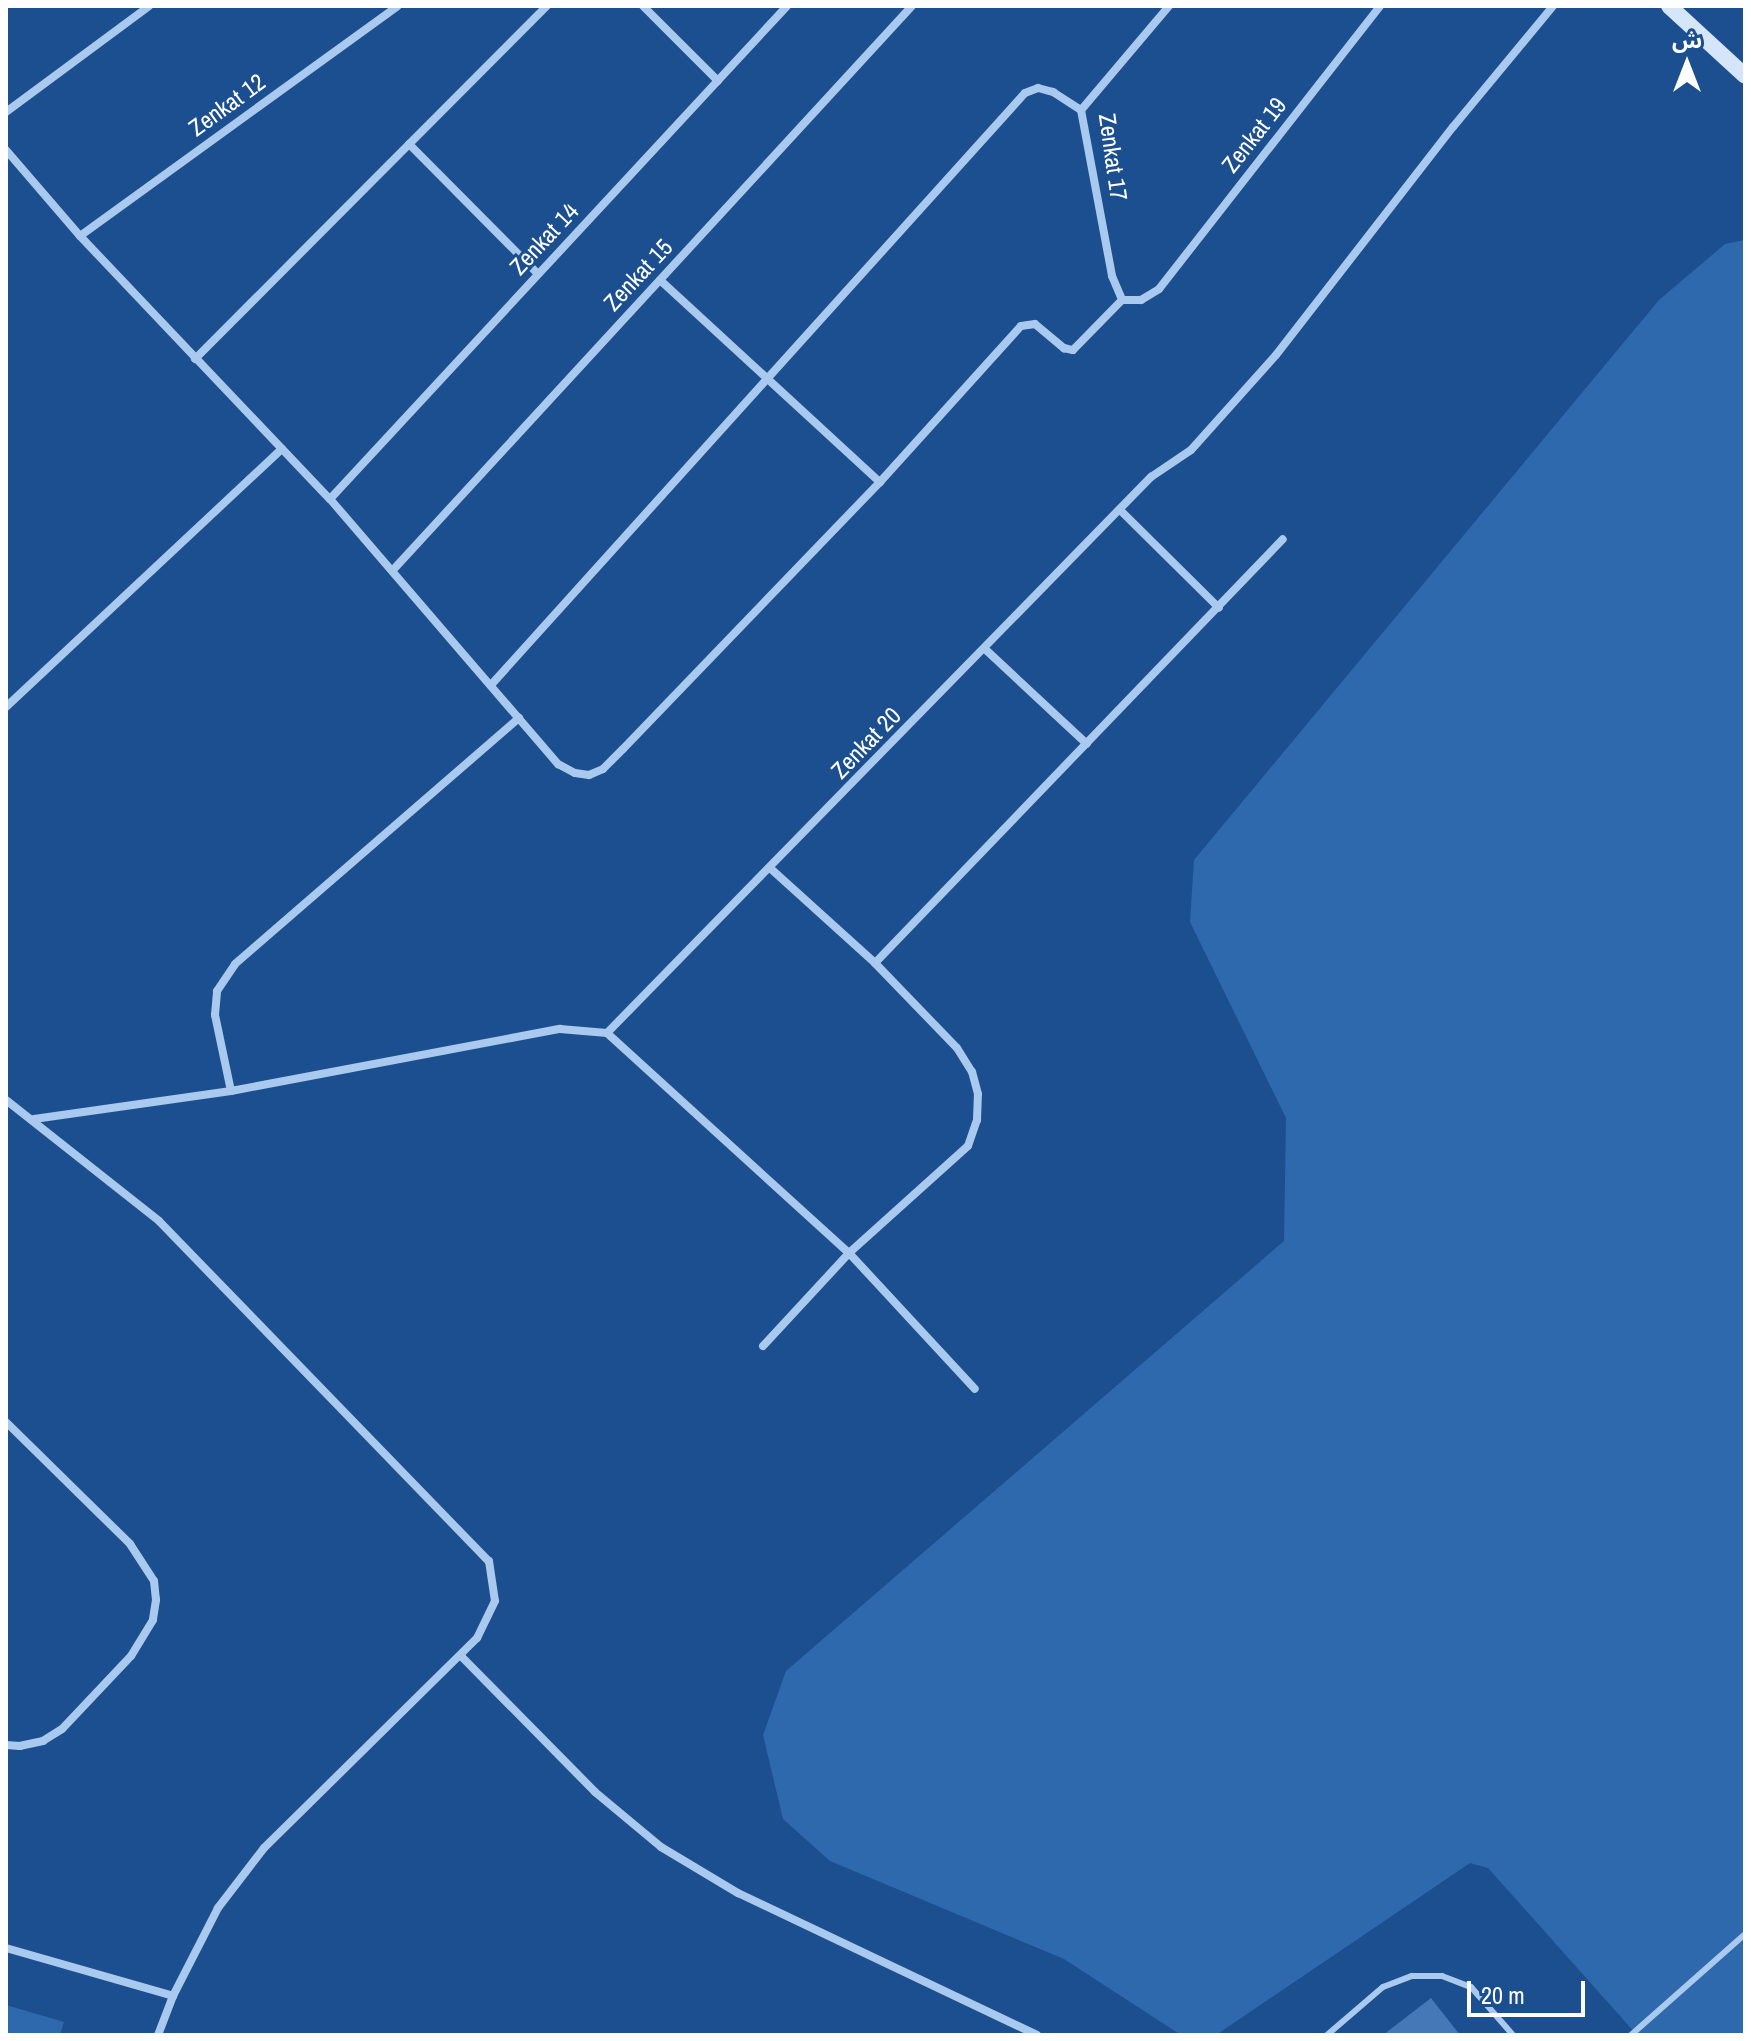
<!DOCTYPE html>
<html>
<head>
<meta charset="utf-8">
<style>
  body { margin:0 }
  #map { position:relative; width:1751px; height:2041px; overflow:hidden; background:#1b4f8f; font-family:"Archivo Narrow","Noto Sans Arabic",sans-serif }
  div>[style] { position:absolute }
  .green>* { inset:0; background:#2e69ad }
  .building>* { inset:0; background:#4478b7 }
  .lane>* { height:6px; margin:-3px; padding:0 3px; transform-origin:3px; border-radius:3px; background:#a9c9ee }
  .street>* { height:8px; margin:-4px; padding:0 4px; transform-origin:4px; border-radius:4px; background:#a9c9ee }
  .secondary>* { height:16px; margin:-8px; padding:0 8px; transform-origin:8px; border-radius:8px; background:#d6e6fa }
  span { translate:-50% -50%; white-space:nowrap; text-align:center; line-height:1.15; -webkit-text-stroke:6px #1b4f8f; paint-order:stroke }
  .street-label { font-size:24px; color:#fff }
  .frame { position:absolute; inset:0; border:8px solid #fff; pointer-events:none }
  .north { position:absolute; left:1647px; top:24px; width:80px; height:80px; -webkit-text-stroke:6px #1b4f8f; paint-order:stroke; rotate:0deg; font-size:22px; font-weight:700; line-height:32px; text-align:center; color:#fff }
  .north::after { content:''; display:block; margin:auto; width:28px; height:36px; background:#fff; clip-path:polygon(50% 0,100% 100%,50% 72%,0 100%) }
  .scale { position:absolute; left:1467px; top:1981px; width:118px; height:36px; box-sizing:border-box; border:4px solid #fff; border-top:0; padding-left:10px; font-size:24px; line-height:28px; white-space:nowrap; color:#fff; -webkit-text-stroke:6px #1b4f8f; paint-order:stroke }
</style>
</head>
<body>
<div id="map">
  <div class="green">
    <div style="clip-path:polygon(1745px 240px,1745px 2035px,1637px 2035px,1488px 1868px,1470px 1863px,1216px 2035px,1181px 2035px,1064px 1959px,830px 1861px,783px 1819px,763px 1735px,786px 1671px,1284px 1241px,1286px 1118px,1190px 922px,1194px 860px,1659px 300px,1725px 244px)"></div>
    <div style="clip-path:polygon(6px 2005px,64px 2022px,60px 2035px,6px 2035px)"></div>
  </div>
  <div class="building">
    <div style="clip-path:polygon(1431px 1998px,1460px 2035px,1383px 2035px)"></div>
  </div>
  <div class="lane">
    <div style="left:1327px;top:2035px;width:74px;rotate:-40.6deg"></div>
    <div style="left:1383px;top:1987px;width:31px;rotate:-21deg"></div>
    <div style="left:1412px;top:1976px;width:30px"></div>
    <div style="left:1442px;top:1976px;width:31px;rotate:21deg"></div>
    <div style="left:1471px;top:1987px;width:64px;rotate:48.8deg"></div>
    <div style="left:1631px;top:2035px;width:152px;rotate:-41.5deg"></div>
  </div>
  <div class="street">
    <div style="left:643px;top:6px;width:106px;rotate:45deg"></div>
    <div style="left:1169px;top:6px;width:136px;rotate:130.2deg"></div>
    <div style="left:1081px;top:110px;width:169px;rotate:79.4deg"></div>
    <div style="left:1112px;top:276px;width:26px;rotate:67deg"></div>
    <div style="left:1122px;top:300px;width:19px"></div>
    <div style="left:1141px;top:300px;width:21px;rotate:-31deg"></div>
    <div style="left:1159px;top:289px;width:359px;rotate:-52deg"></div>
    <div style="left:6px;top:112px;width:178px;rotate:-36.5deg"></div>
    <div style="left:409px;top:144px;width:183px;rotate:45.2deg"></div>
    <div style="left:6px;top:150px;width:113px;rotate:49.3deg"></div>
    <div style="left:80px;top:236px;width:363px;rotate:46.5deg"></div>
    <div style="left:330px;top:499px;width:350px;rotate:49.3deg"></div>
    <div style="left:558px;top:764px;width:19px;rotate:28deg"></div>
    <div style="left:575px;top:773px;width:14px;rotate:8deg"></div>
    <div style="left:589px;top:775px;width:15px;rotate:-23deg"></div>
    <div style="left:603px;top:769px;width:28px;rotate:-45deg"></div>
    <div style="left:623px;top:749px;width:371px;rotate:-46.1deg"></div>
    <div style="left:880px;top:482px;width:210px;rotate:-47.9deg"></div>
    <div style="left:1021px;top:326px;width:14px;rotate:-8deg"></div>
    <div style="left:1035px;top:324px;width:38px;rotate:40deg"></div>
    <div style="left:1064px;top:348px;width:9px;rotate:13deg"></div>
    <div style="left:1073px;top:350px;width:70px;rotate:-45.6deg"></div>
    <div style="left:80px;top:236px;width:392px;rotate:-35.9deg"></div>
    <div style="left:660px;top:280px;width:299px;rotate:42.6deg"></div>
    <div style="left:195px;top:359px;width:499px;rotate:-45.1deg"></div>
    <div style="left:330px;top:499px;width:672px;rotate:-47.17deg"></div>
    <div style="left:1120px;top:510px;width:139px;rotate:44.7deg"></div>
    <div style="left:393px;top:570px;width:766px;rotate:-47.38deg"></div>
    <div style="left:985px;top:649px;width:139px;rotate:43deg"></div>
    <div style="left:491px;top:685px;width:797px;rotate:-47.95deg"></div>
    <div style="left:1025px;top:93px;width:14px;rotate:-21deg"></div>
    <div style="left:1038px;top:88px;width:16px;rotate:15deg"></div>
    <div style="left:1053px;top:92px;width:33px;rotate:33deg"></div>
    <div style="left:6px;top:707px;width:378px;rotate:-43.1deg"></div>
    <div style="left:770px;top:868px;width:142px;rotate:42.1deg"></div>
    <div style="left:607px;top:1033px;width:778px;rotate:-45.63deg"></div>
    <div style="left:1151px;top:477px;width:48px;rotate:-34deg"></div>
    <div style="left:1191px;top:450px;width:127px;rotate:-48.2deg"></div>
    <div style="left:1276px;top:355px;width:289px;rotate:-52.2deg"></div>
    <div style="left:1453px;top:127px;width:157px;rotate:-50.4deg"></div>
    <div style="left:231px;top:1091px;width:78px;rotate:-101.9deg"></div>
    <div style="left:215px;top:1015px;width:24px;rotate:-85deg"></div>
    <div style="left:217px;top:991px;width:32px;rotate:-56deg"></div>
    <div style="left:235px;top:964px;width:376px;rotate:-40.9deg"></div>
    <div style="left:6px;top:1100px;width:195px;rotate:38.3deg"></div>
    <div style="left:159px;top:1221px;width:474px;rotate:45.9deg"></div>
    <div style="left:489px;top:1561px;width:40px;rotate:81.5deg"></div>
    <div style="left:495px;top:1601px;width:41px;rotate:115.9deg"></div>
    <div style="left:477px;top:1638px;width:299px;rotate:135.4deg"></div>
    <div style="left:264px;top:1848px;width:76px;rotate:127.5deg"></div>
    <div style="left:218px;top:1908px;width:99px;rotate:117.1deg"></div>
    <div style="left:173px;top:1996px;width:42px;rotate:111deg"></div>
    <div style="left:34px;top:1119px;width:199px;rotate:-8.1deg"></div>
    <div style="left:231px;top:1091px;width:335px;rotate:-10.7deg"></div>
    <div style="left:560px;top:1029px;width:47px;rotate:4.9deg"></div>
    <div style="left:607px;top:1033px;width:327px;rotate:42.3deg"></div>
    <div style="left:849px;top:1253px;width:185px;rotate:47.2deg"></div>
    <div style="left:763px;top:1346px;width:127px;rotate:-47.2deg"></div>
    <div style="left:849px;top:1253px;width:160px;rotate:-42deg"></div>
    <div style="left:968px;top:1146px;width:28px;rotate:-71deg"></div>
    <div style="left:977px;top:1120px;width:26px;rotate:-88deg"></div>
    <div style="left:978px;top:1094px;width:23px;rotate:-105deg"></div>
    <div style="left:972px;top:1072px;width:28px;rotate:-122deg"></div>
    <div style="left:957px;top:1048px;width:118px;rotate:-134deg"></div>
    <div style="left:875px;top:963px;width:588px;rotate:-46.1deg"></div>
    <div style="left:6px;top:1422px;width:174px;rotate:44.5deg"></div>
    <div style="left:130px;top:1544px;width:44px;rotate:57deg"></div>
    <div style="left:154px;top:1581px;width:19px;rotate:84deg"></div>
    <div style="left:156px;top:1600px;width:20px;rotate:99deg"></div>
    <div style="left:153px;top:1620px;width:42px;rotate:121.4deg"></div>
    <div style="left:131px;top:1656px;width:100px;rotate:133.4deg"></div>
    <div style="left:62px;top:1729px;width:22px;rotate:148deg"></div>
    <div style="left:43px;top:1741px;width:24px;rotate:168deg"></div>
    <div style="left:20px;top:1746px;width:14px;rotate:-176deg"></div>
    <div style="left:461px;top:1656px;width:191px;rotate:45.4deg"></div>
    <div style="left:595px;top:1792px;width:86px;rotate:39.8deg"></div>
    <div style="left:661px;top:1847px;width:90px;rotate:30.9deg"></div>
    <div style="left:738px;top:1893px;width:331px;rotate:25.4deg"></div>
    <div style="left:6px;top:1948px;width:174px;rotate:16deg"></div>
  </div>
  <div class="secondary">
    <div style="left:1669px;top:6px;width:103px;rotate:42.6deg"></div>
  </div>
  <div class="street-label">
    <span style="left:227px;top:105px;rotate:-36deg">Zenkat 12</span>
    <span style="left:1254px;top:135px;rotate:-52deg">Zenkat 19</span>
    <span style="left:1113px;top:157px;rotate:82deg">Zenkat 17</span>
    <span style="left:544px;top:239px;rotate:-47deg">Zenkat 14</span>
    <span style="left:638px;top:275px;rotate:-47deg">Zenkat 15</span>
    <span style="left:866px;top:743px;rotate:-46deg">Zenkat 20</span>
  </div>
  <div class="frame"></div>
  <div class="north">ش</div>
  <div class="scale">20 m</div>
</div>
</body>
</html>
